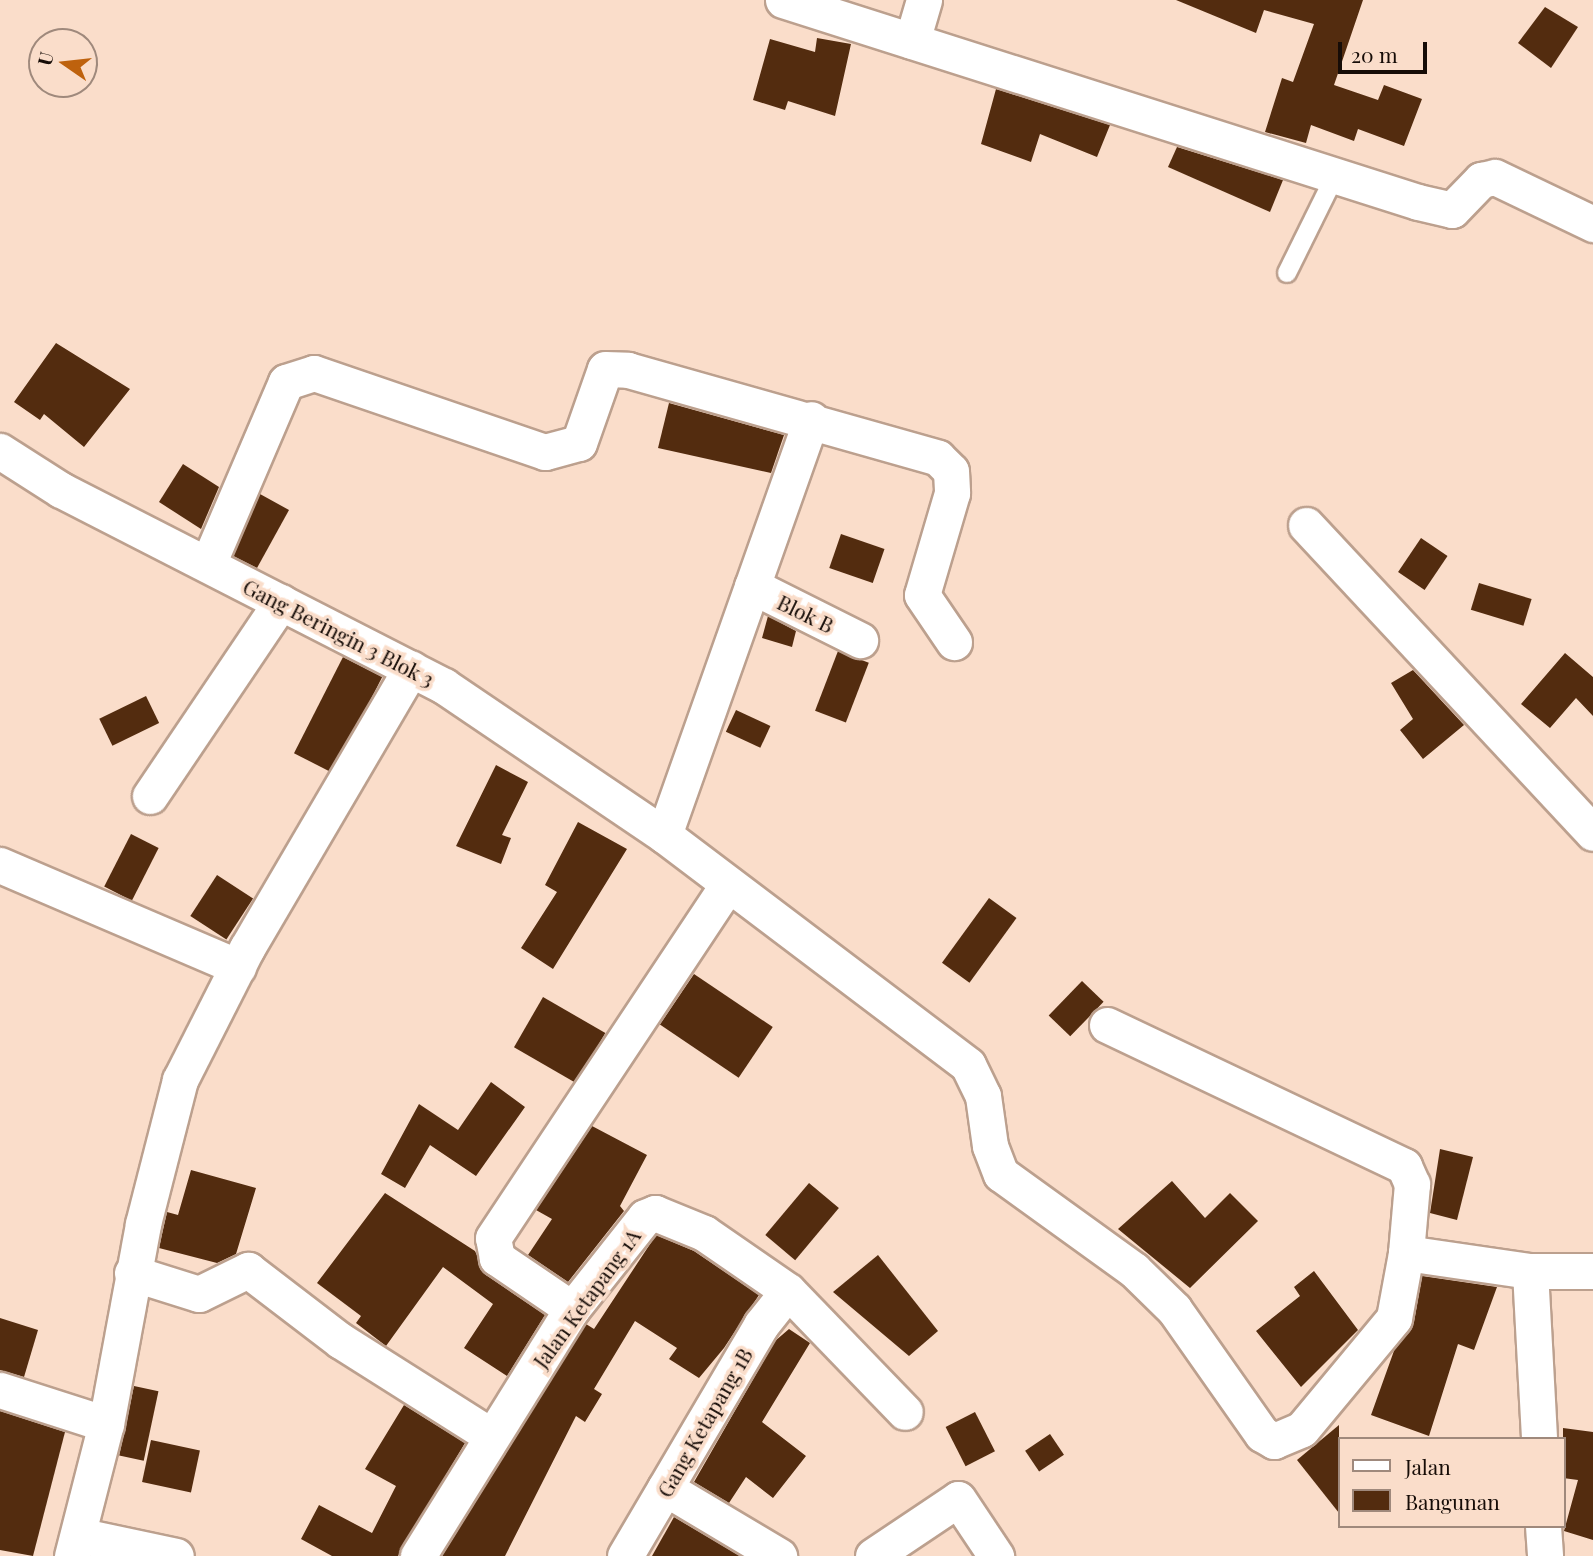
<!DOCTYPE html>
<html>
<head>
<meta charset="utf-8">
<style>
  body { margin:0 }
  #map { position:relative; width:1593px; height:1556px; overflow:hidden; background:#faddca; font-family:"Playfair Display",serif }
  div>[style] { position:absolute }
  .building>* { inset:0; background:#532c0f; transform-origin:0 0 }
  .roads { filter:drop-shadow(2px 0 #bca08e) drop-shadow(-2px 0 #bca08e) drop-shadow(0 2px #bca08e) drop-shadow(0 -2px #bca08e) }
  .service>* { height:18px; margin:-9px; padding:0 9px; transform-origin:9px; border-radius:9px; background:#fff }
  .minor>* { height:35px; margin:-17.5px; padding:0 17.5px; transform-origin:17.5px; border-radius:17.5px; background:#fff }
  span { translate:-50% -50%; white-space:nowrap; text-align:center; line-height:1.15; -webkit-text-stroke:7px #faddca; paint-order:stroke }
  .street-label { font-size:21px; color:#160c07 }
  .legend { position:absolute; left:1338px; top:1437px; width:228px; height:91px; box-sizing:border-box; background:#faddca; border:2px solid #9f897c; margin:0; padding:9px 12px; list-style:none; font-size:21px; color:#160c07 }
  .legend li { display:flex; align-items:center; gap:14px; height:35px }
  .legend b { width:35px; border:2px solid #9f897c }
  .north { position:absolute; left:28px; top:28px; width:70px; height:70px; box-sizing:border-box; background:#faddca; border:2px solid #9f897c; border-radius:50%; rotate:284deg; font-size:19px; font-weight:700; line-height:28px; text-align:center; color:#160c07 }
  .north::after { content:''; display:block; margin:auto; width:24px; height:32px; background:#be620e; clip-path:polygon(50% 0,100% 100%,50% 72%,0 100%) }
  .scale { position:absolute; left:1338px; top:42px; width:89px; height:32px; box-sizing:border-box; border:4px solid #160c07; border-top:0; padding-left:9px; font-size:21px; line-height:24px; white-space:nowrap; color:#160c07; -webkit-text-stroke:5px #faddca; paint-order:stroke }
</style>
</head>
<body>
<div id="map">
  <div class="building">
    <div style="clip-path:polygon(1176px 0,1363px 0,1334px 85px,1378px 100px,1384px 85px,1422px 99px,1404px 146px,1358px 129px,1354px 141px,1311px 125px,1306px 143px,1265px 132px,1282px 78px,1293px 82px,1314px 24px,1264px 10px,1256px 33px)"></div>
    <div style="clip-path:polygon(1545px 7px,1578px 27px,1551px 68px,1518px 43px)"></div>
    <div style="clip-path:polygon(817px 38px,851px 44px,835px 116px,788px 101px,785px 110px,753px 100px,770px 39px,815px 52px)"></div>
    <div style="clip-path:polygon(996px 89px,1110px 125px,1097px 157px,1040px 134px,1031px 162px,981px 144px)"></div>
    <div style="clip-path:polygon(1177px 147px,1283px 180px,1270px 212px,1168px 167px)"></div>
    <div style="clip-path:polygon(56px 343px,130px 389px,84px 447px,44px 414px,40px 420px,14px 402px)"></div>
    <div style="clip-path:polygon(669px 403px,784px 435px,771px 473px,658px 448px)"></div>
    <div style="clip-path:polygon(183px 464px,219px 487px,201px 529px,159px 502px)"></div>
    <div style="clip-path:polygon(260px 494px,289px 510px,257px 568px,233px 556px)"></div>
    <div style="left:841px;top:534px;width:46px;height:36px;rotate:19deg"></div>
    <div style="left:1421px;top:538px;width:32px;height:41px;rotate:34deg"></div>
    <div style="left:1479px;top:583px;width:55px;height:28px;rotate:17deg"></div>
    <div style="clip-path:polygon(768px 616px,796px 631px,792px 647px,762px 638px)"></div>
    <div style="left:838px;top:651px;width:33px;height:64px;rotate:21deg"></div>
    <div style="clip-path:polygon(1565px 653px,1593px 677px,1593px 716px,1576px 698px,1550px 728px,1521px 704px)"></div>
    <div style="left:343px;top:657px;width:44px;height:108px;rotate:27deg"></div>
    <div style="clip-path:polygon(1413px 670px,1464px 725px,1423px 759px,1400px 730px,1413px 719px,1391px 683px)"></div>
    <div style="left:146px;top:696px;width:30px;height:52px;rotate:64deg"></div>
    <div style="left:736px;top:710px;width:38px;height:24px;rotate:25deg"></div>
    <div style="clip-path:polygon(496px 765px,528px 782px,502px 835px,511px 838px,501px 864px,456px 846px)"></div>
    <div style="clip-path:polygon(578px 822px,627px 849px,553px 969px,521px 948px,557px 892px,545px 885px)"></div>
    <div style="left:131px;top:834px;width:31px;height:59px;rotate:27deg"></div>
    <div style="left:217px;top:875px;width:43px;height:49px;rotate:33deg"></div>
    <div style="left:989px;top:898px;width:34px;height:80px;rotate:36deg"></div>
    <div style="left:694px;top:974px;width:95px;height:61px;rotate:34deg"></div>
    <div style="left:1082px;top:981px;width:30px;height:48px;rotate:44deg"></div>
    <div style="left:543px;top:997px;width:72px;height:58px;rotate:30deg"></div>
    <div style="clip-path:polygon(491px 1082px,525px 1107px,476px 1176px,430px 1145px,405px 1188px,381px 1174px,419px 1104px,458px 1130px)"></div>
    <div style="clip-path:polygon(592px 1126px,647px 1155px,620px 1206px,624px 1211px,568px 1282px,528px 1255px,552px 1219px,536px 1210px)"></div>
    <div style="clip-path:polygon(1440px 1149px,1473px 1157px,1457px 1220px,1430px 1213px)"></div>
    <div style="clip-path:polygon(191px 1170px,256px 1188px,236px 1254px,217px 1263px,159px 1248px,167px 1212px,178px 1215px)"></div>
    <div style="clip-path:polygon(1172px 1181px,1205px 1218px,1230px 1193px,1258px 1221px,1190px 1288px,1118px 1229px)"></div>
    <div style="left:809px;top:1183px;width:39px;height:68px;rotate:40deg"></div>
    <div style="clip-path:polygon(385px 1193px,475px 1251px,486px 1275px,545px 1315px,507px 1376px,464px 1348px,493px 1304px,443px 1267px,386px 1346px,356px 1323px,361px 1316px,317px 1283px)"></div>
    <div style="clip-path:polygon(656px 1235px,694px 1251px,759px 1295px,724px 1348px,699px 1378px,669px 1359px,677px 1348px,635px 1321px,594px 1389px,602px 1394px,585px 1422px,576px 1416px,505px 1556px,442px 1556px,586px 1324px,594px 1329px)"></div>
    <div style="clip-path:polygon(878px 1255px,938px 1331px,909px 1356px,833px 1292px)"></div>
    <div style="clip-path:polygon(1314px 1271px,1358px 1330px,1301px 1387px,1256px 1331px,1300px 1296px,1294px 1287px)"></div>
    <div style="clip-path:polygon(1422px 1276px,1497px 1287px,1474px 1350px,1458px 1344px,1429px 1436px,1371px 1415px,1395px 1348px,1414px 1322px)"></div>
    <div style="clip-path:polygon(0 1318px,38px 1330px,24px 1377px,0 1370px)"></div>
    <div style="clip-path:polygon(789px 1329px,810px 1343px,762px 1422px,806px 1456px,773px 1498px,746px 1477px,729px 1503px,694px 1482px,775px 1341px)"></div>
    <div style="left:134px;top:1386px;width:25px;height:71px;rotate:12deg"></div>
    <div style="clip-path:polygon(404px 1405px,465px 1443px,398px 1556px,332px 1556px,301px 1539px,319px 1505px,372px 1533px,396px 1486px,365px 1469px)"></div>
    <div style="clip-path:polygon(0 1411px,65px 1432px,33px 1556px,0 1550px)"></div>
    <div style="left:975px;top:1412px;width:44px;height:33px;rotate:63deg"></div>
    <div style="clip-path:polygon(1339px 1425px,1339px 1513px,1297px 1460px)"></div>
    <div style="clip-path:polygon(1563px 1428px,1593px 1432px,1593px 1540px,1564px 1531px,1578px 1480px,1563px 1478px)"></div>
    <div style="left:1050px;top:1434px;width:25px;height:30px;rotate:56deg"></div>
    <div style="left:151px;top:1440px;width:50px;height:43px;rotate:12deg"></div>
    <div style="clip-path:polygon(674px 1517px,740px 1556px,652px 1556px)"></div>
  </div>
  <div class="roads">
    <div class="service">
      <div style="left:1287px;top:273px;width:110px;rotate:-63.7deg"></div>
    </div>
    <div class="minor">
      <div style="left:783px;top:0;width:666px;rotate:17.65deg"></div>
      <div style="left:1418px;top:202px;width:35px;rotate:13deg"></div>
      <div style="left:1452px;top:210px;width:42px;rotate:-46deg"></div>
      <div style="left:1481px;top:180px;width:14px;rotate:-12deg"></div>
      <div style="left:1495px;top:177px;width:109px;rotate:25.6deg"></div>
      <div style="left:912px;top:41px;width:43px;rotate:-73.7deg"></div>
      <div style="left:0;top:451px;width:72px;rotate:32.6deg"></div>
      <div style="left:61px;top:490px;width:430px;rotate:27.1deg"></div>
      <div style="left:444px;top:686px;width:266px;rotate:34.1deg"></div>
      <div style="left:664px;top:835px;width:381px;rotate:37.1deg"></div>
      <div style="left:968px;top:1065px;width:34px;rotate:64deg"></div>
      <div style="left:983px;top:1096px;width:50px;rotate:82deg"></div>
      <div style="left:990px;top:1146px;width:30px;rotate:69deg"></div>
      <div style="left:1001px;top:1174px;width:164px;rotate:35.8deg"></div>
      <div style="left:1134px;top:1270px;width:56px;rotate:44.3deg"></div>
      <div style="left:1174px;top:1309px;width:153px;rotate:54.9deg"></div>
      <div style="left:1262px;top:1434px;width:14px;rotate:30deg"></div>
      <div style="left:1274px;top:1441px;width:30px;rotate:-23deg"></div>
      <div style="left:1302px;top:1429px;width:144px;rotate:-50.3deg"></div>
      <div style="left:1394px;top:1318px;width:66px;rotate:-79.5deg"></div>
      <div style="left:1406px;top:1253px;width:125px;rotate:8.3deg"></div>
      <div style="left:1530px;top:1271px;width:63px"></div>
      <div style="left:1306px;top:525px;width:421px;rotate:47deg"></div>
      <div style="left:208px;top:564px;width:198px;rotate:-66.8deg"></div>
      <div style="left:286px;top:382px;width:29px;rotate:-18deg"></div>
      <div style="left:314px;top:373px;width:244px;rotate:18.9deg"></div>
      <div style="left:545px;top:452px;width:35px;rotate:-15deg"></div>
      <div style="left:579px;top:443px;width:78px;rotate:-70.6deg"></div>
      <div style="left:605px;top:369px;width:23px;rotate:2deg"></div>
      <div style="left:628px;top:370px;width:322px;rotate:15.8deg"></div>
      <div style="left:938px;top:458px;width:18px;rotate:45deg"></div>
      <div style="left:951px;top:471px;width:22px;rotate:87deg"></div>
      <div style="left:952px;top:493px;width:106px;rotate:106.4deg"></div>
      <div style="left:922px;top:595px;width:57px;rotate:55.8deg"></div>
      <div style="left:752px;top:586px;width:121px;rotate:26.6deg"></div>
      <div style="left:150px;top:796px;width:234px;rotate:-56deg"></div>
      <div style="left:664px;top:835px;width:441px;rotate:-70.5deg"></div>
      <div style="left:0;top:865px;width:259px;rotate:23.2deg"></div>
      <div style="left:1107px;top:1025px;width:329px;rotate:25.4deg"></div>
      <div style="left:1404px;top:1166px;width:20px;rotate:66deg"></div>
      <div style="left:1412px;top:1184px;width:69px;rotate:95deg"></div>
      <div style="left:1530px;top:1271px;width:168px;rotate:86.9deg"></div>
      <div style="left:132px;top:1273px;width:70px;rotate:17.4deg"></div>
      <div style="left:199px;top:1294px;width:55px;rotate:-26.1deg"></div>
      <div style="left:248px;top:1270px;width:117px;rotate:37.4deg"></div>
      <div style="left:341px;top:1341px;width:178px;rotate:32.3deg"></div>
      <div style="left:572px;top:1309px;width:91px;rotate:-145.8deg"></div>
      <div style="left:497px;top:1258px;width:20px;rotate:-101deg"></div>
      <div style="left:493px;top:1238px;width:425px;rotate:-56.4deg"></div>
      <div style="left:0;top:1390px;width:111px;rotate:17.8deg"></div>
      <div style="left:665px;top:1488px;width:133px;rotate:30.8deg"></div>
      <div style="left:1543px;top:1526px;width:30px;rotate:86deg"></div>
      <div style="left:78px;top:1535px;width:100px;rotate:12.1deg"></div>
      <div style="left:72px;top:1556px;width:136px;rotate:-75.6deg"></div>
      <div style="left:106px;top:1424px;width:203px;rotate:-79.5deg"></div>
      <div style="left:143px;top:1224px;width:149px;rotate:-75.6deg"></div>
      <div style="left:180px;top:1080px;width:148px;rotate:-63.1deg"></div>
      <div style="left:247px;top:948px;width:324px;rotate:-59.6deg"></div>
      <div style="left:418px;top:1556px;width:291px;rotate:-58.1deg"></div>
      <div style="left:572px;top:1309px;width:117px;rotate:-51.6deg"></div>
      <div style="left:645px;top:1217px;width:11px;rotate:-22deg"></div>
      <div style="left:655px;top:1213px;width:53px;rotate:22.2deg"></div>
      <div style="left:704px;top:1233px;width:102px;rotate:34.6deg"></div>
      <div style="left:788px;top:1291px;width:168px;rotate:46deg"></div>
      <div style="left:625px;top:1556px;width:268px;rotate:-59.5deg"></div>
      <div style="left:761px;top:1325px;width:43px;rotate:-51.5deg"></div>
      <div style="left:873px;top:1556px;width:102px;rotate:-33.8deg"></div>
      <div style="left:958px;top:1499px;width:69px;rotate:56.3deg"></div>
    </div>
  </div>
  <div class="street-label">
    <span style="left:806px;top:613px;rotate:26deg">Blok B</span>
    <span style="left:339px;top:632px;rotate:27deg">Gang Beringin 3 Blok 3</span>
    <span style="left:586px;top:1298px;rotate:-54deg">Jalan Ketapang 1A</span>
    <span style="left:704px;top:1422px;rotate:-60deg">Gang Ketapang 1B</span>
  </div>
  <ul class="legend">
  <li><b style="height:9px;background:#fff"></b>Jalan</li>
  <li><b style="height:19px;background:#532c0f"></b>Bangunan</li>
  </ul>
  <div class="north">U</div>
  <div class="scale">20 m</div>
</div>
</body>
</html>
